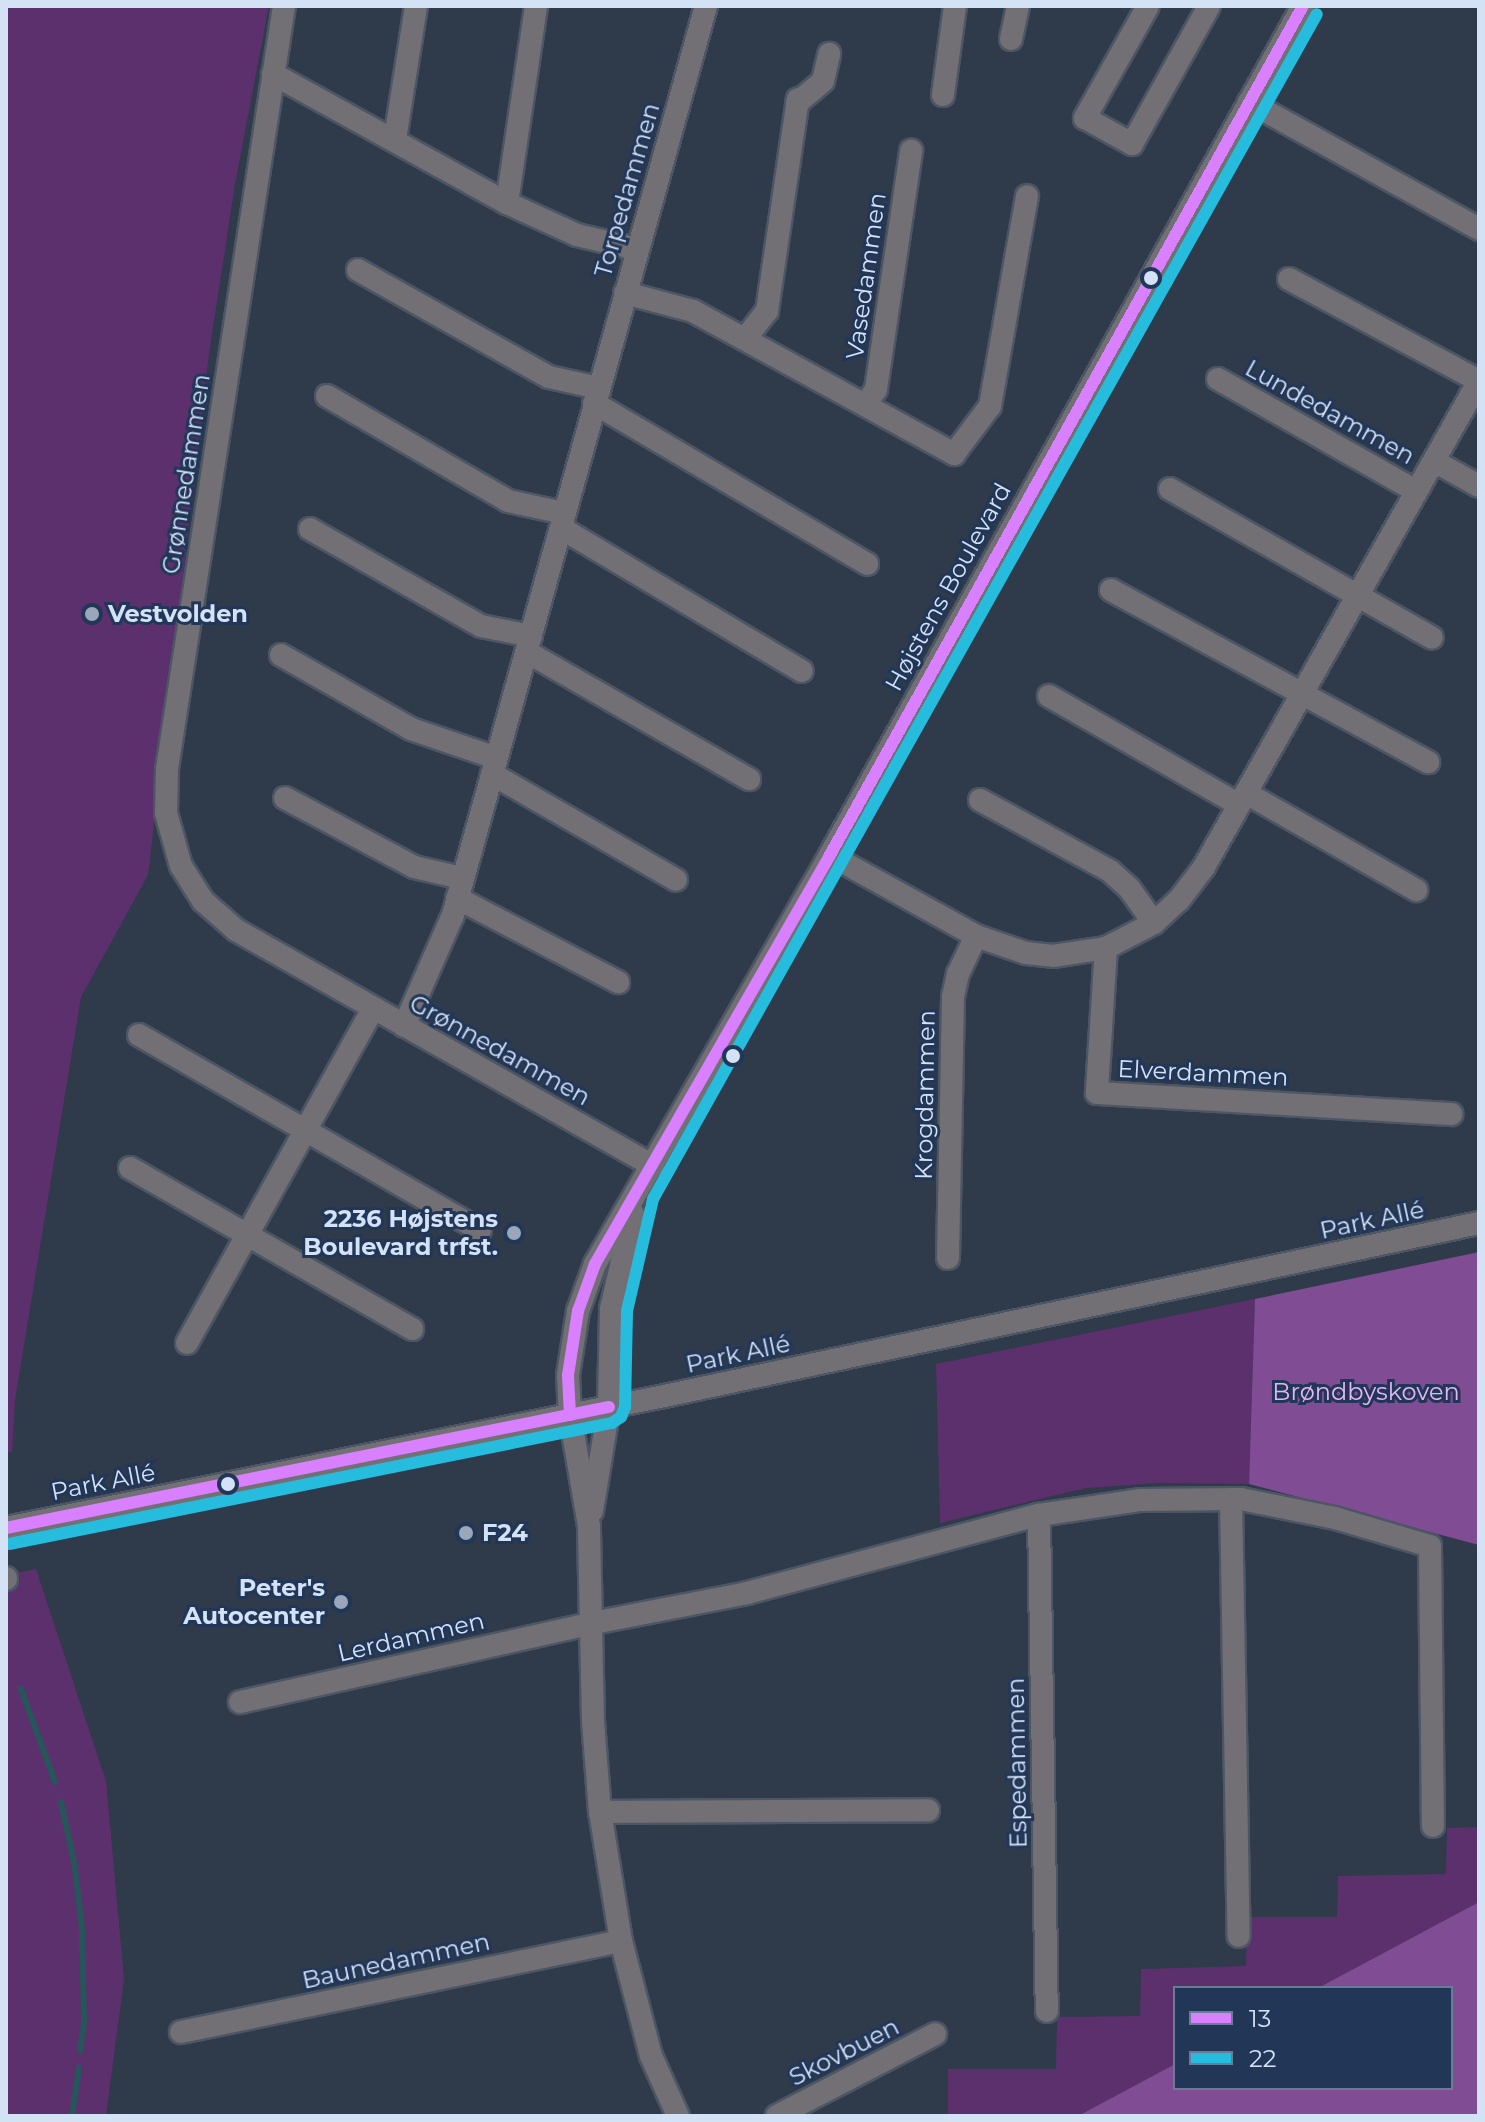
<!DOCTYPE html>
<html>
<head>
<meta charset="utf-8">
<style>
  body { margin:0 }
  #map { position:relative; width:1485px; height:2122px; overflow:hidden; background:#2f3a4b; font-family:Montserrat,sans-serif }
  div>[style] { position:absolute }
  .green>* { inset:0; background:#5c2f6d }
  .forest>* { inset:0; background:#804c94 }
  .stream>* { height:6px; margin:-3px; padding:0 3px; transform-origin:3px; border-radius:3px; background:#27565a }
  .roads { filter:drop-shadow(2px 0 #4c5664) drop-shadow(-2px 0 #4c5664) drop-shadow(0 2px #4c5664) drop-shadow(0 -2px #4c5664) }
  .minor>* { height:22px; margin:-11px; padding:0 11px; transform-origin:11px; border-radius:11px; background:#727074 }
  .bus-1>* { height:12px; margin:-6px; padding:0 6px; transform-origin:6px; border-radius:6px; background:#d880ff }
  .bus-2>* { height:12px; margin:-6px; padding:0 6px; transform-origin:6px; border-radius:6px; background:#26bcdd }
  .dots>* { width:22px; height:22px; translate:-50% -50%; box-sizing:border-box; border:4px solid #223758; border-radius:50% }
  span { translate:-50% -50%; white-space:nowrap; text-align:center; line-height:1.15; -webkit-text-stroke:6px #223758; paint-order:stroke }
  .street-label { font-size:24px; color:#d4e2f6 }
  .poi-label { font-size:24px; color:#d4e2f6; font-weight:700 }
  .left { translate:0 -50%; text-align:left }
  .right { translate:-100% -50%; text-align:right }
  .park-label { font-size:24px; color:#e4b4f3 }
  .frame { position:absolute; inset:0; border:8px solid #d4e2f6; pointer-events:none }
  .legend { position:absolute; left:1173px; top:1986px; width:280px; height:104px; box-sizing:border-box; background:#223758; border:2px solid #697b97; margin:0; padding:10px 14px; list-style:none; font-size:24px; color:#d4e2f6 }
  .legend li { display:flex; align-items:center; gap:16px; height:40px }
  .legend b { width:40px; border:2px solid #697b97 }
</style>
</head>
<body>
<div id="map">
  <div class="green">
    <div style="clip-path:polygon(6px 6px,269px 6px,235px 184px,209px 354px,148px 875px,81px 997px,15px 1400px,12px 1452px,6px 1453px)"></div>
    <div style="clip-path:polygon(1255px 1299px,1249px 1484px,1159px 1483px,1086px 1488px,940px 1523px,936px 1364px)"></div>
    <div style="clip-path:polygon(36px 1569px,106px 1781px,124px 1979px,106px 2116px,6px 2116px,6px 1575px)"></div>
    <div style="clip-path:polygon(1479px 1827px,1479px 1902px,1318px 1988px,1175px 1988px,1175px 2064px,1078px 2116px,948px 2116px,948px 2069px,1056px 2069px,1057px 2017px,1140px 2016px,1141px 1969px,1246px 1966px,1247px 1917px,1337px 1917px,1338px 1876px,1446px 1874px,1447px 1828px)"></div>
  </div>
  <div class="forest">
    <div style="clip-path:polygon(1479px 1252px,1479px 1545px,1249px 1484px,1255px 1299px)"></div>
    <div style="clip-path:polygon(1479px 1902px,1479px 2116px,1078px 2116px,1175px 2064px,1175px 2088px,1451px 2088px,1451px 1988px,1318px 1988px)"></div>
  </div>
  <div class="stream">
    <div style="left:21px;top:1689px;width:99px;rotate:69.9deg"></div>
    <div style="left:61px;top:1802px;width:61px;rotate:77.8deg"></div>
    <div style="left:74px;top:1862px;width:66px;rotate:83.1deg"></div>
    <div style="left:82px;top:1928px;width:95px;rotate:88.8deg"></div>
    <div style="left:84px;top:2023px;width:28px;rotate:98deg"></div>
    <div style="left:72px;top:2116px;width:49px;rotate:-81.7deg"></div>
  </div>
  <div class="roads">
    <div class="minor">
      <div style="left:284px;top:6px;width:772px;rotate:98.72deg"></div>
      <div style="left:167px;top:769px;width:44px;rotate:91.3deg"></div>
      <div style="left:166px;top:813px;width:55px;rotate:74.2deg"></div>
      <div style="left:181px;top:866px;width:41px;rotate:57.8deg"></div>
      <div style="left:203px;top:901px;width:44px;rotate:41.3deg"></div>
      <div style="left:236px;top:930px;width:479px;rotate:29.5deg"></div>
      <div style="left:1148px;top:6px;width:129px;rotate:119.4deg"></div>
      <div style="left:1085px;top:118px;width:54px;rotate:29deg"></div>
      <div style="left:1132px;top:144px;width:158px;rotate:-60.8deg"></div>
      <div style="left:1011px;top:39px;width:34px;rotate:-78deg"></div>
      <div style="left:273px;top:74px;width:267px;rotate:28.9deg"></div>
      <div style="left:507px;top:203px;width:77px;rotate:24.6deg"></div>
      <div style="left:577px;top:235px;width:61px;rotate:13.3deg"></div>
      <div style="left:943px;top:95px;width:90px;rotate:-82.3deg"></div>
      <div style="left:1249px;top:102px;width:263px;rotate:28.9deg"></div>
      <div style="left:797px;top:103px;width:34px;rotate:-40deg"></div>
      <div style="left:823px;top:81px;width:28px;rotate:-77deg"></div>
      <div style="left:395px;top:139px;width:135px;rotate:-81deg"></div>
      <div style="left:507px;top:203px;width:199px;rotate:-81.6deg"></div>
      <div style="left:358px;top:270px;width:219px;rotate:29.3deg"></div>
      <div style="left:549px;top:377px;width:51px;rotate:12.4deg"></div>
      <div style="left:1289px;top:279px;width:216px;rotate:28.2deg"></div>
      <div style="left:625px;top:293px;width:70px;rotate:14.8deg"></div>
      <div style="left:693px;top:311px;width:298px;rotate:28.7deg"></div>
      <div style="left:954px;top:454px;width:60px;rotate:-53.1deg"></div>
      <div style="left:990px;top:406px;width:213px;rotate:-80deg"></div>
      <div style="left:745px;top:339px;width:36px;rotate:-52deg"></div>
      <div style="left:767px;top:311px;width:214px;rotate:-81.7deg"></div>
      <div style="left:1218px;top:379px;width:227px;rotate:29.5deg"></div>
      <div style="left:327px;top:396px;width:209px;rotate:30.1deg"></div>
      <div style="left:508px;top:501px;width:57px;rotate:12.1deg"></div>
      <div style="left:594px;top:403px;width:317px;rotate:30.5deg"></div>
      <div style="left:865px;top:405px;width:19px;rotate:-55deg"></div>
      <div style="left:876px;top:389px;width:241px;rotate:-81.6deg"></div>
      <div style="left:1434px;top:461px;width:51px;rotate:29.1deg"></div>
      <div style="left:1170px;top:489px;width:301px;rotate:29.6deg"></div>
      <div style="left:561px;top:528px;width:280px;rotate:30.7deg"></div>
      <div style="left:310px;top:529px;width:197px;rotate:29.6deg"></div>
      <div style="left:481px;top:626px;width:51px;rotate:11.3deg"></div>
      <div style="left:1111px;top:590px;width:361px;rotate:28.5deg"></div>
      <div style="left:527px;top:652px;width:256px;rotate:29.8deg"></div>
      <div style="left:281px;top:655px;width:150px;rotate:29.6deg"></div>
      <div style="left:411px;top:729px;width:90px;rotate:18.8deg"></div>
      <div style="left:1049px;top:696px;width:219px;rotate:29.8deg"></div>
      <div style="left:492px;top:774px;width:212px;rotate:29.9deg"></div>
      <div style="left:1246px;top:793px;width:196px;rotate:29.7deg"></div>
      <div style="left:285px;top:798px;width:146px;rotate:28.1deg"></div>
      <div style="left:414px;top:867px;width:49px;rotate:12.9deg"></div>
      <div style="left:980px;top:800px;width:148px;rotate:28.6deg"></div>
      <div style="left:1110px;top:871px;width:25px;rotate:42deg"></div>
      <div style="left:1129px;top:888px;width:43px;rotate:54.5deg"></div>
      <div style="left:830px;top:855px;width:167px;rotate:29deg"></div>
      <div style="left:976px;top:936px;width:53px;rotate:18.8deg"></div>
      <div style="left:1026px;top:953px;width:27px;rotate:6deg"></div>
      <div style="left:1053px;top:956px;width:54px;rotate:-8.6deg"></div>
      <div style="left:1106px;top:948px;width:54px;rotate:-27.5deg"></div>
      <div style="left:1154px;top:923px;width:34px;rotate:-43deg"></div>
      <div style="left:1179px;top:900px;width:41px;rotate:-52.9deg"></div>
      <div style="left:1204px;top:867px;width:558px;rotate:-60.5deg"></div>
      <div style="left:457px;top:898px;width:182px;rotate:27.6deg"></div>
      <div style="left:1106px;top:948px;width:145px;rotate:93.6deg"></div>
      <div style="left:1097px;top:1093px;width:355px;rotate:3.4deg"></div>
      <div style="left:404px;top:1026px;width:121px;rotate:-66.2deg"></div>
      <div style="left:453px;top:915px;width:944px;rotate:-74.45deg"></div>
      <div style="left:139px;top:1035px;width:393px;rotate:29.8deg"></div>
      <div style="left:130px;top:1168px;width:325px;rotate:29.7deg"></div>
      <div style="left:948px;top:1258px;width:261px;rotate:-88.9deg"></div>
      <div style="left:953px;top:997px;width:24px;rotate:-78deg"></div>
      <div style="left:958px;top:974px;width:42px;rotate:-64.7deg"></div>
      <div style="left:187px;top:1343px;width:382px;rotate:-60.9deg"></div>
      <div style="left:1231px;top:1499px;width:437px;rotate:89deg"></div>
      <div style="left:592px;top:1511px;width:105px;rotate:-80.7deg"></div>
      <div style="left:609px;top:1407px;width:98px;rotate:-88.8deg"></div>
      <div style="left:611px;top:1309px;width:98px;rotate:-77.1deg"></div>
      <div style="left:1039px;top:1515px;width:496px;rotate:89.1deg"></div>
      <div style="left:6px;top:1528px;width:676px;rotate:-11.34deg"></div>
      <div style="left:669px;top:1395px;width:828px;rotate:-11.99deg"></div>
      <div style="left:6px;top:1578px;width:1px;rotate:90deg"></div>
      <div style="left:240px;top:1702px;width:362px;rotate:-12.6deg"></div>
      <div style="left:593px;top:1623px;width:157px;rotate:-11deg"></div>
      <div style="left:747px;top:1593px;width:302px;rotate:-15deg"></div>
      <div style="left:1039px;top:1515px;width:103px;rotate:-8.4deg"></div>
      <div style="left:1141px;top:1500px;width:100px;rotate:-0.6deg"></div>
      <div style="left:1241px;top:1499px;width:96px;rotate:11.4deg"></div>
      <div style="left:1335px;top:1518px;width:99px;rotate:16.4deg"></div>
      <div style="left:1430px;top:1546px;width:280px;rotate:89.4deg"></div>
      <div style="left:600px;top:1812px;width:328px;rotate:-0.3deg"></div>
      <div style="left:181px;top:2032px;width:449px;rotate:-11.7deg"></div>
      <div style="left:678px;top:2116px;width:66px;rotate:-114.2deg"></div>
      <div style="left:651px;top:2056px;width:119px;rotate:-104.6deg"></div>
      <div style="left:621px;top:1941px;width:131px;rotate:-99.2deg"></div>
      <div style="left:600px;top:1812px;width:91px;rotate:-94.4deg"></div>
      <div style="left:593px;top:1721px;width:195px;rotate:-91.2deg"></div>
      <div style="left:589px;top:1526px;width:113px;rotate:-99.7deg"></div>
      <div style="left:570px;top:1415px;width:40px;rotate:-92.9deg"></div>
      <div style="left:568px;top:1375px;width:65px;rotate:-81.1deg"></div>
      <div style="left:578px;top:1311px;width:50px;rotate:-70.1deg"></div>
      <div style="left:595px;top:1264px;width:472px;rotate:-60.1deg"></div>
      <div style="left:830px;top:855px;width:972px;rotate:-60.88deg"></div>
      <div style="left:777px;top:2116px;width:178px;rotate:-27.4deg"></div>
    </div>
  </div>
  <div class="bus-1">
    <div style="left:570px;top:1415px;width:40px;rotate:-92.9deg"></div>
    <div style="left:568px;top:1375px;width:65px;rotate:-81.1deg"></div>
    <div style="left:578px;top:1311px;width:50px;rotate:-70.1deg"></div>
    <div style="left:595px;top:1264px;width:472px;rotate:-60.1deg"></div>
    <div style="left:830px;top:855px;width:972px;rotate:-60.88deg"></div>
    <div style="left:6px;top:1528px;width:615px;rotate:-11.35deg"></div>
  </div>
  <div class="bus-2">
    <div style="left:9px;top:1544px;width:615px;rotate:-11.35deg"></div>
    <div style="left:612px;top:1423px;width:11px;rotate:-34deg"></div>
    <div style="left:621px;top:1417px;width:11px;rotate:-68deg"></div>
    <div style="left:625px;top:1407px;width:96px;rotate:-88.8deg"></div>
    <div style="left:627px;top:1311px;width:115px;rotate:-76.9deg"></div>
    <div style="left:653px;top:1199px;width:1358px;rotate:-60.74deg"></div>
  </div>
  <div class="dots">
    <div style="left:1151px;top:278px;background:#d4e2f6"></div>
    <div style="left:92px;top:614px;background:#9aa7ba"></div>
    <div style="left:733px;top:1056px;background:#d4e2f6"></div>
    <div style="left:514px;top:1233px;background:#9aa7ba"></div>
    <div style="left:228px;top:1484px;background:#d4e2f6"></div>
    <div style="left:466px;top:1533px;background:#9aa7ba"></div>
    <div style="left:341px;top:1602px;background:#9aa7ba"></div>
  </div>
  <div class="street-label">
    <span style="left:627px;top:190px;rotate:-74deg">Torpedammen</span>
    <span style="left:866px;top:276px;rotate:-82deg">Vasedammen</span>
    <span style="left:1330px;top:412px;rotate:29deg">Lundedammen</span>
    <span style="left:186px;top:474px;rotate:-81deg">Grønnedammen</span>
    <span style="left:948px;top:587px;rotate:-61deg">Højstens Boulevard</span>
    <span style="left:500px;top:1050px;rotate:29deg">Grønnedammen</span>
    <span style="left:1203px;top:1073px;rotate:3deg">Elverdammen</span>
    <span style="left:925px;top:1095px;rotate:-89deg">Krogdammen</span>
    <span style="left:1372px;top:1220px;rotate:-12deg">Park Allé</span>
    <span style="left:738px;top:1354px;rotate:-12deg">Park Allé</span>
    <span style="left:103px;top:1482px;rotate:-11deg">Park Allé</span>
    <span style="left:411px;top:1637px;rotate:-13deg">Lerdammen</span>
    <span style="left:1017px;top:1763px;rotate:-91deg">Espedammen</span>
    <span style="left:396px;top:1961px;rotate:-12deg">Baunedammen</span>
    <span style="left:844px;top:2052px;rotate:-27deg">Skovbuen</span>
  </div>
  <div class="poi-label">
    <span class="left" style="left:108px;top:614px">Vestvolden</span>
    <span class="right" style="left:498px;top:1233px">2236 Højstens<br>Boulevard trfst.</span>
    <span class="left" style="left:482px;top:1533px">F24</span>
    <span class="right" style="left:325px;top:1602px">Peter's<br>Autocenter</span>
  </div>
  <div class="park-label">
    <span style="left:1366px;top:1392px">Brøndbyskoven</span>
  </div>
  <div class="frame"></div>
  <ul class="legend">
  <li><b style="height:10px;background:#d880ff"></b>13</li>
  <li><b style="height:10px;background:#26bcdd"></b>22</li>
  </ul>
</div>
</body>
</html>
